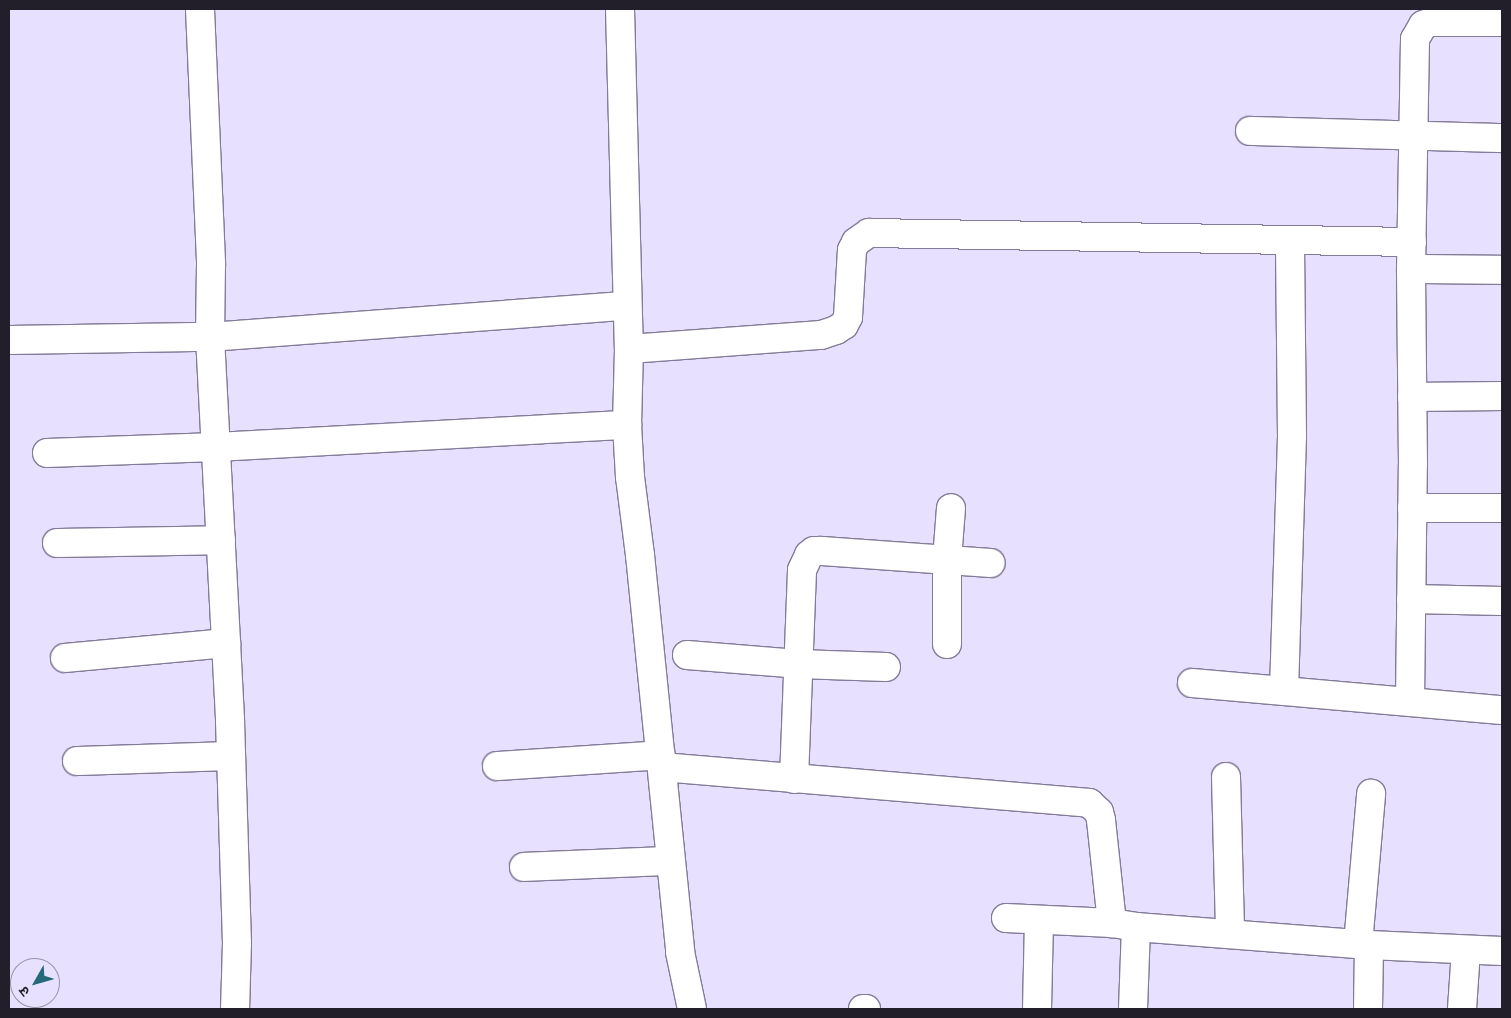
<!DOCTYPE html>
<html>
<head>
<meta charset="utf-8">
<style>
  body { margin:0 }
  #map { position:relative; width:1511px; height:1018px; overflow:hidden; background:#e8e0ff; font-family:"PT Sans Narrow","Noto Sans Devanagari",sans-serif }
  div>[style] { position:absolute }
  .roads { filter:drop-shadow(1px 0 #837b97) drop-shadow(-1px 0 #837b97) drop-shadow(0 1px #837b97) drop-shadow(0 -1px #837b97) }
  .minor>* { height:28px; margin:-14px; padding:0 14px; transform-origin:14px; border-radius:14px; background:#fff }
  span { translate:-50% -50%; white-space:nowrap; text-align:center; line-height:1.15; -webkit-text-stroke:4px #e8e0ff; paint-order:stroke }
  .frame { position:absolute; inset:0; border:10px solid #221f2a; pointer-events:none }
  .north { position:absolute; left:10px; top:958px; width:50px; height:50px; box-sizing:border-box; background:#e8e0ff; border:1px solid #9993aa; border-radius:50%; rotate:232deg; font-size:14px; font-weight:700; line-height:20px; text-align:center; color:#221f2a }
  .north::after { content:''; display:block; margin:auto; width:18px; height:22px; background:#236979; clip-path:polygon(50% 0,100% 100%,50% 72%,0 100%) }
</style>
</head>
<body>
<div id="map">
  <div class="roads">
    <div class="minor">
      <div style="left:200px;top:9px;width:256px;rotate:87.5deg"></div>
      <div style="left:211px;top:265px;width:72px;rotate:90.8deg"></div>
      <div style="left:210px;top:337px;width:385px;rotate:87deg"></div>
      <div style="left:230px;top:721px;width:222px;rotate:88.2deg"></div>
      <div style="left:237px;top:943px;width:66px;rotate:91.7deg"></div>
      <div style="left:620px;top:9px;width:340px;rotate:88.5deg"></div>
      <div style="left:629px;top:349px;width:76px;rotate:91.5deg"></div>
      <div style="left:627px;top:425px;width:52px;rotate:86.7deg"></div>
      <div style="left:630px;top:477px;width:79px;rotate:82.7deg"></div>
      <div style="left:640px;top:555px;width:399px;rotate:84.2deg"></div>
      <div style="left:680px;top:952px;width:58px;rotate:78.1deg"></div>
      <div style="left:1250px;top:131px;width:252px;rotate:1.6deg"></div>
      <div style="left:1411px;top:269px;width:91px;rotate:0.6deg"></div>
      <div style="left:9px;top:340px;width:201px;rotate:-0.9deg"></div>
      <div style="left:210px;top:337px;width:418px;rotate:-4.3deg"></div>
      <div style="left:629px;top:349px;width:193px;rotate:-4.2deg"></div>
      <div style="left:821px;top:335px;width:16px;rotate:-18deg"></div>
      <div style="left:836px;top:330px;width:9px;rotate:-32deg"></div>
      <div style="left:844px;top:325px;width:9px;rotate:-63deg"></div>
      <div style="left:848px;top:317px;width:67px;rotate:-86.6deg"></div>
      <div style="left:852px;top:250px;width:9px;rotate:-63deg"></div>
      <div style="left:856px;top:242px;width:16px;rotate:-35deg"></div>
      <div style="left:869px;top:233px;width:543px;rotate:0.95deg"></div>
      <div style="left:1412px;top:397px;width:90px;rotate:-0.6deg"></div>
      <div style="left:47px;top:453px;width:169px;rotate:-2deg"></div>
      <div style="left:216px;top:447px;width:412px;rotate:-3.1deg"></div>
      <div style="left:1412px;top:508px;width:90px"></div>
      <div style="left:57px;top:543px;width:164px;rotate:-1deg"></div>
      <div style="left:1411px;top:599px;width:91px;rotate:1.3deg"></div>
      <div style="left:947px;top:644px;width:84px;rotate:-90deg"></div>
      <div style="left:947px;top:560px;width:52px;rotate:-85.6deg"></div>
      <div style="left:687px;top:655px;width:111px;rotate:4.6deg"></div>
      <div style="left:798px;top:664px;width:88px;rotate:2deg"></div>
      <div style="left:65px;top:658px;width:162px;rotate:-5.3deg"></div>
      <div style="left:1192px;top:683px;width:311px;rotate:5deg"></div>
      <div style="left:1284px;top:691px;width:255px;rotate:-88.2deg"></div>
      <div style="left:1292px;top:436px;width:196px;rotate:-90.6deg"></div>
      <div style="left:1410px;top:701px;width:237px;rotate:-89.3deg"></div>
      <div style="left:1413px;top:464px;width:195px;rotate:-90.6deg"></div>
      <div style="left:1411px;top:269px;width:230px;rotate:-89deg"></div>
      <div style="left:1415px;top:39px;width:16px;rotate:-60deg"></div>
      <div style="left:1423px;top:25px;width:9px;rotate:-21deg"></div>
      <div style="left:1431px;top:22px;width:71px"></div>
      <div style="left:77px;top:761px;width:154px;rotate:-1.9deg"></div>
      <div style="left:497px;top:766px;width:164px;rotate:-3.8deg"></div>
      <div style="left:662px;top:767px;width:429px;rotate:4.8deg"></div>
      <div style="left:1089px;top:803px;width:13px;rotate:42deg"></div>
      <div style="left:1099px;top:812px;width:8px;rotate:76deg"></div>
      <div style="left:1101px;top:820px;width:104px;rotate:83.9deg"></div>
      <div style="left:1226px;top:777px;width:157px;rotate:88.5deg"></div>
      <div style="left:794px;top:779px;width:209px;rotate:-87.8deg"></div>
      <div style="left:802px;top:570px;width:17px;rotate:-65deg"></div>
      <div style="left:809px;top:555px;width:6px;rotate:-39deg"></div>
      <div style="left:814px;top:551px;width:8px"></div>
      <div style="left:822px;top:551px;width:169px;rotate:4.1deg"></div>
      <div style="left:524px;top:867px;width:146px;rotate:-2.4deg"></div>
      <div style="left:1006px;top:918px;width:106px;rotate:2.7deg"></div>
      <div style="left:1112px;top:923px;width:24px;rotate:9deg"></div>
      <div style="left:1136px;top:927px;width:234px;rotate:4.4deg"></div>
      <div style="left:1369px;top:945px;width:133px;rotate:2.6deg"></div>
      <div style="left:1358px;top:944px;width:151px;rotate:-85deg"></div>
      <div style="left:863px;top:1009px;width:3px"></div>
      <div style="left:1037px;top:1009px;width:88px;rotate:-88.7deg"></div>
      <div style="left:1133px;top:1009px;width:82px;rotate:-87.9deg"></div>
      <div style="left:1368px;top:1009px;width:64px;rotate:-89.1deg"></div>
      <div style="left:1462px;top:1009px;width:58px;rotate:-86.1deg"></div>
    </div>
  </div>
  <div class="frame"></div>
  <div class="north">उ</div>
</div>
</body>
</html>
